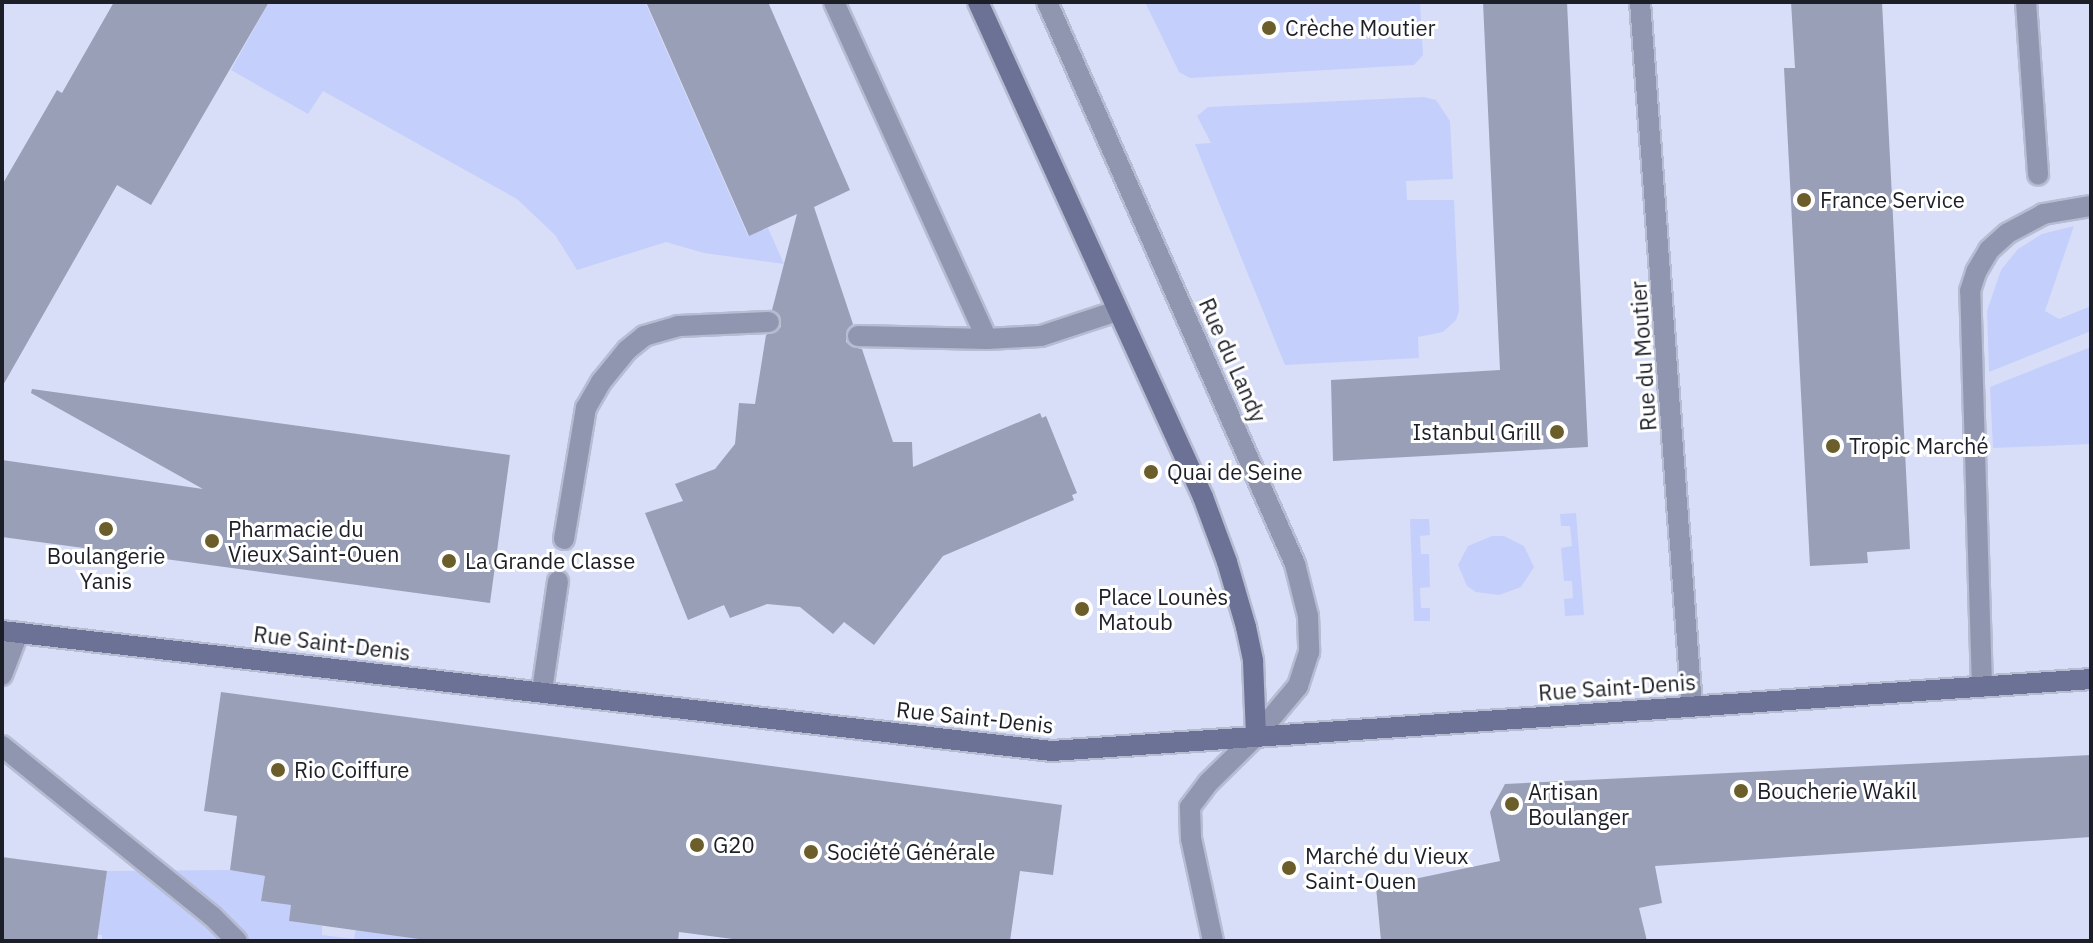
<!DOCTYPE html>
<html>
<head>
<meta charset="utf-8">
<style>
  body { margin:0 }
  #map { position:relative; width:2093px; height:943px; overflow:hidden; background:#d8def7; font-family:"IBM Plex Sans",sans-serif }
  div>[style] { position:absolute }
  .green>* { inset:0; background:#c5cffc }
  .building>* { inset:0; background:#999fb6 }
  .roads { filter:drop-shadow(2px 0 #b6bcd2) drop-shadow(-2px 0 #b6bcd2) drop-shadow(0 2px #b6bcd2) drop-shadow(0 -2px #b6bcd2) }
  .lane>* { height:20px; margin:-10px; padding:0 10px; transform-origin:10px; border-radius:10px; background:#9096af }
  .street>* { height:20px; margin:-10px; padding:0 10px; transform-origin:10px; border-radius:10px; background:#9096af }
  .secondary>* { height:20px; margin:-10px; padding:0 10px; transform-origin:10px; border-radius:10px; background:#6b7296 }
  .dots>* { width:22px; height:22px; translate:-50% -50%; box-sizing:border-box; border:4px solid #fff; border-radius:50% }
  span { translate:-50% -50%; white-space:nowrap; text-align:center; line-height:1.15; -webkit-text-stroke:6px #fff; paint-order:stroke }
  .poi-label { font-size:22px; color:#1d1f28 }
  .left { translate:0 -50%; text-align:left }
  .right { translate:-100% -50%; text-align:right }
  .street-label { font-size:22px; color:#1d1f28 }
  .frame { position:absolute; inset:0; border:4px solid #1d1f28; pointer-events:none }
</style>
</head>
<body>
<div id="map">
  <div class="green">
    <div style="clip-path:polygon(269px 2px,645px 2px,748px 236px,768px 228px,784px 264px,704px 253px,666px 242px,577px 270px,555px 235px,517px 199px,323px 91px,308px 114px,231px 70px)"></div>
    <div style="clip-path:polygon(1145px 2px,1420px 2px,1423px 55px,1414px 65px,1190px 78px,1179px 72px)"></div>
    <div style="clip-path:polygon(1424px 97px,1436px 100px,1450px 121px,1453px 179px,1406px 181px,1407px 200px,1454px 200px,1459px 311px,1456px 320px,1443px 332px,1418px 337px,1419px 358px,1285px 365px,1195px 144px,1211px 143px,1197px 116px,1208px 107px)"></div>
    <div style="clip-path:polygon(2074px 226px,2045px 311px,2059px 319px,2091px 306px,2091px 331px,1989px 372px,1987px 311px,2001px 270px,2018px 249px,2042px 234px)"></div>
    <div style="clip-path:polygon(2091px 347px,2091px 444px,1993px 448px,1990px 387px)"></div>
    <div style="clip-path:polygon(1576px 513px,1584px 615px,1565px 616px,1564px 599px,1573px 598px,1572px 581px,1564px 581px,1561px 548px,1572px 546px,1570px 526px,1561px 526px,1560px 514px)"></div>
    <div style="clip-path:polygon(1410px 519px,1429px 519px,1430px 535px,1420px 536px,1421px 554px,1429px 554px,1430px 587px,1420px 588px,1421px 608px,1430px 608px,1430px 621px,1414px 621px)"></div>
    <div style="clip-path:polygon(1492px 536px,1504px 536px,1524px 546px,1534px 567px,1521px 587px,1499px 595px,1476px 592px,1467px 586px,1458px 565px,1468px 546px)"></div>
    <div style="clip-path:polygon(230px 870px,265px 876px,261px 901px,291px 905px,290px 921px,322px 926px,322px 935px,354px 939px,356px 929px,465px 941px,102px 941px,102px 935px,98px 935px,107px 871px)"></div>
  </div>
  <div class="building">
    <div style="clip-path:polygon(114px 2px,269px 2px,151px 205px,117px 185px,2px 387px,2px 185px,57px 90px,62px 93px)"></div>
    <div style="clip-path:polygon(646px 2px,768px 2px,850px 190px,814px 207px,853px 324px,847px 330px,846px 342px,852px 347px,862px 349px,893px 442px,912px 442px,913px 467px,1040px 413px,1042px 418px,1046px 416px,1077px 493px,1072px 495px,1074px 500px,943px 556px,874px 645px,844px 622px,833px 634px,800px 607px,767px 604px,730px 618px,724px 605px,688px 620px,645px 513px,683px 501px,675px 484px,715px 469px,735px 444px,739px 403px,755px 404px,766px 335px,781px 327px,780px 316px,772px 310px,797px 214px,749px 236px)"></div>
    <div style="clip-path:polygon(1483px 2px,1567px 2px,1588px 447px,1333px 461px,1331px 380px,1500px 370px)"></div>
    <div style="clip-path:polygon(1791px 2px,1882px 2px,1910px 549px,1867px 552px,1868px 563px,1810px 566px,1784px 68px,1795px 68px)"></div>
    <div style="clip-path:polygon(32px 389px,510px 455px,490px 603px,2px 537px,2px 460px,203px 489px,31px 393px)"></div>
    <div style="clip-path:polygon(221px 692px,1062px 805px,1053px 875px,1020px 871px,1010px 941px,748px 941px,679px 932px,678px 941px,433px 941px,289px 921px,291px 905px,261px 901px,265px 876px,230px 870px,237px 816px,204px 811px)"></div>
    <div style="clip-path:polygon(2091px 755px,2091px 837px,1655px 866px,1662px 903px,1639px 908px,1647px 941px,1381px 941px,1376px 887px,1500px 861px,1490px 812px,1505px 784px)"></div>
    <div style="clip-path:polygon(2px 857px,107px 871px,97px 941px,2px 941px)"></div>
  </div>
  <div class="roads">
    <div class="lane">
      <div style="left:834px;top:2px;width:370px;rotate:65.6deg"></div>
      <div style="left:1047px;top:2px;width:614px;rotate:66.19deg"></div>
      <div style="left:1295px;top:564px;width:54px;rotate:76deg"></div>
      <div style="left:1308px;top:616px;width:36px;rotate:88deg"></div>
      <div style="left:1309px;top:652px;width:36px;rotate:108deg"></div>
      <div style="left:1298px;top:686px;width:65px;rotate:130deg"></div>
      <div style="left:2026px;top:2px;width:173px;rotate:86deg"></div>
      <div style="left:858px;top:336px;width:129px;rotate:1.3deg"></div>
      <div style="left:987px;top:339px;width:54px;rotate:-3.2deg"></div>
      <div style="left:1041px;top:336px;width:80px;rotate:-18.2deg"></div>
      <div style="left:564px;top:539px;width:133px;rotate:-80.5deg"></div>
      <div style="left:586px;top:408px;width:30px;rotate:-60deg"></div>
      <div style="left:601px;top:382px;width:41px;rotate:-50.9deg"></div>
      <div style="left:627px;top:350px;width:22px;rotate:-39deg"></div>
      <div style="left:644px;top:336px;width:35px;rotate:-16deg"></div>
      <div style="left:678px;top:326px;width:91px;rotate:-2.5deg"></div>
      <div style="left:2px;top:675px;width:45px;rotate:-69.1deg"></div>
      <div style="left:1982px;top:687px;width:396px;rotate:-91.7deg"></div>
      <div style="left:1970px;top:291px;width:20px;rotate:-72deg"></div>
      <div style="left:1976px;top:272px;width:26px;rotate:-59deg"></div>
      <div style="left:1989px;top:250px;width:25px;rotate:-42deg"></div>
      <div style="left:2008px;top:233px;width:40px;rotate:-28deg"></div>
      <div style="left:2043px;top:214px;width:49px;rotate:-9.5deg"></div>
      <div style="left:542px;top:691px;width:111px;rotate:-81.7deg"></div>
      <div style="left:2px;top:746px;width:270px;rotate:39deg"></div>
      <div style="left:212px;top:916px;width:35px;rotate:45deg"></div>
    </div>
    <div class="street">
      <div style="left:1640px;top:2px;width:706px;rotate:85.78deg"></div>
      <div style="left:1213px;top:941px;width:105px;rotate:-102.1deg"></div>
      <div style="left:1191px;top:838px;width:31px;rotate:-92deg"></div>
      <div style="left:1190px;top:807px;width:30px;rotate:-53deg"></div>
      <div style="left:1208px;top:783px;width:67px;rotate:-44.4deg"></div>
    </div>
    <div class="secondary">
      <div style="left:978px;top:2px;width:544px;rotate:65.56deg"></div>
      <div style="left:1203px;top:497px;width:69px;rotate:69.7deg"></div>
      <div style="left:1227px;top:562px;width:68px;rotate:73.7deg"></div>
      <div style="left:1246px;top:627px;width:35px;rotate:78deg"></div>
      <div style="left:1253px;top:661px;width:75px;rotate:87.7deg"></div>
      <div style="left:2px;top:631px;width:1057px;rotate:6.52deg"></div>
      <div style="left:1052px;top:751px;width:1041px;rotate:-3.96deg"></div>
    </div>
  </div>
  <div class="dots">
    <div style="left:1269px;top:28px;background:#6b5e2b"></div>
    <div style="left:1804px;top:200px;background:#6b5e2b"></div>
    <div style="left:1557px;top:432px;background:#6b5e2b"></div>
    <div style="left:1833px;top:446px;background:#6b5e2b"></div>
    <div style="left:1151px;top:472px;background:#6b5e2b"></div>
    <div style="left:106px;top:529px;background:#6b5e2b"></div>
    <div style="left:212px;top:541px;background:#6b5e2b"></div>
    <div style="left:449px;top:561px;background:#6b5e2b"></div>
    <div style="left:1082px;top:609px;background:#6b5e2b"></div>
    <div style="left:278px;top:770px;background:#6b5e2b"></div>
    <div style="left:1741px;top:791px;background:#6b5e2b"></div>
    <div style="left:1512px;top:804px;background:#6b5e2b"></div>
    <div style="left:697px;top:845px;background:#6b5e2b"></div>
    <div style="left:811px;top:852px;background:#6b5e2b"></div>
    <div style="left:1289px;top:868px;background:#6b5e2b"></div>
  </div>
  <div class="poi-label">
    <span class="left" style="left:1285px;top:28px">Crèche Moutier</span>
    <span class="left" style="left:1820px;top:200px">France Service</span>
    <span class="right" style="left:1541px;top:432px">Istanbul Grill</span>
    <span class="left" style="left:1849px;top:446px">Tropic Marché</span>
    <span class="left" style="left:1167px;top:472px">Quai de Seine</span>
    <span class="left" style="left:228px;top:541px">Pharmacie du<br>Vieux Saint-Ouen</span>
    <span style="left:106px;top:568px">Boulangerie<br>Yanis</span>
    <span class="left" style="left:465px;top:561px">La Grande Classe</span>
    <span class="left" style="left:1098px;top:609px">Place Lounès<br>Matoub</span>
    <span class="left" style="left:294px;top:770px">Rio Coiffure</span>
    <span class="left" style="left:1528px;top:804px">Artisan<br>Boulanger</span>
    <span class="left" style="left:1757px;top:791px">Boucherie Wakil</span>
    <span class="left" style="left:713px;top:845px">G20</span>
    <span class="left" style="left:827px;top:852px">Société Générale</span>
    <span class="left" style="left:1305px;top:868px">Marché du Vieux<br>Saint-Ouen</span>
  </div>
  <div class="street-label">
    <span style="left:1643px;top:356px;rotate:-94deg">Rue du Moutier</span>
    <span style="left:1233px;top:360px;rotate:66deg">Rue du Landy</span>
    <span style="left:332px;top:643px;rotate:7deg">Rue Saint-Denis</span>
    <span style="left:1617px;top:687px;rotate:-4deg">Rue Saint-Denis</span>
    <span style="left:975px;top:717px;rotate:6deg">Rue Saint-Denis</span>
  </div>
  <div class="frame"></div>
</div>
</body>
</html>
